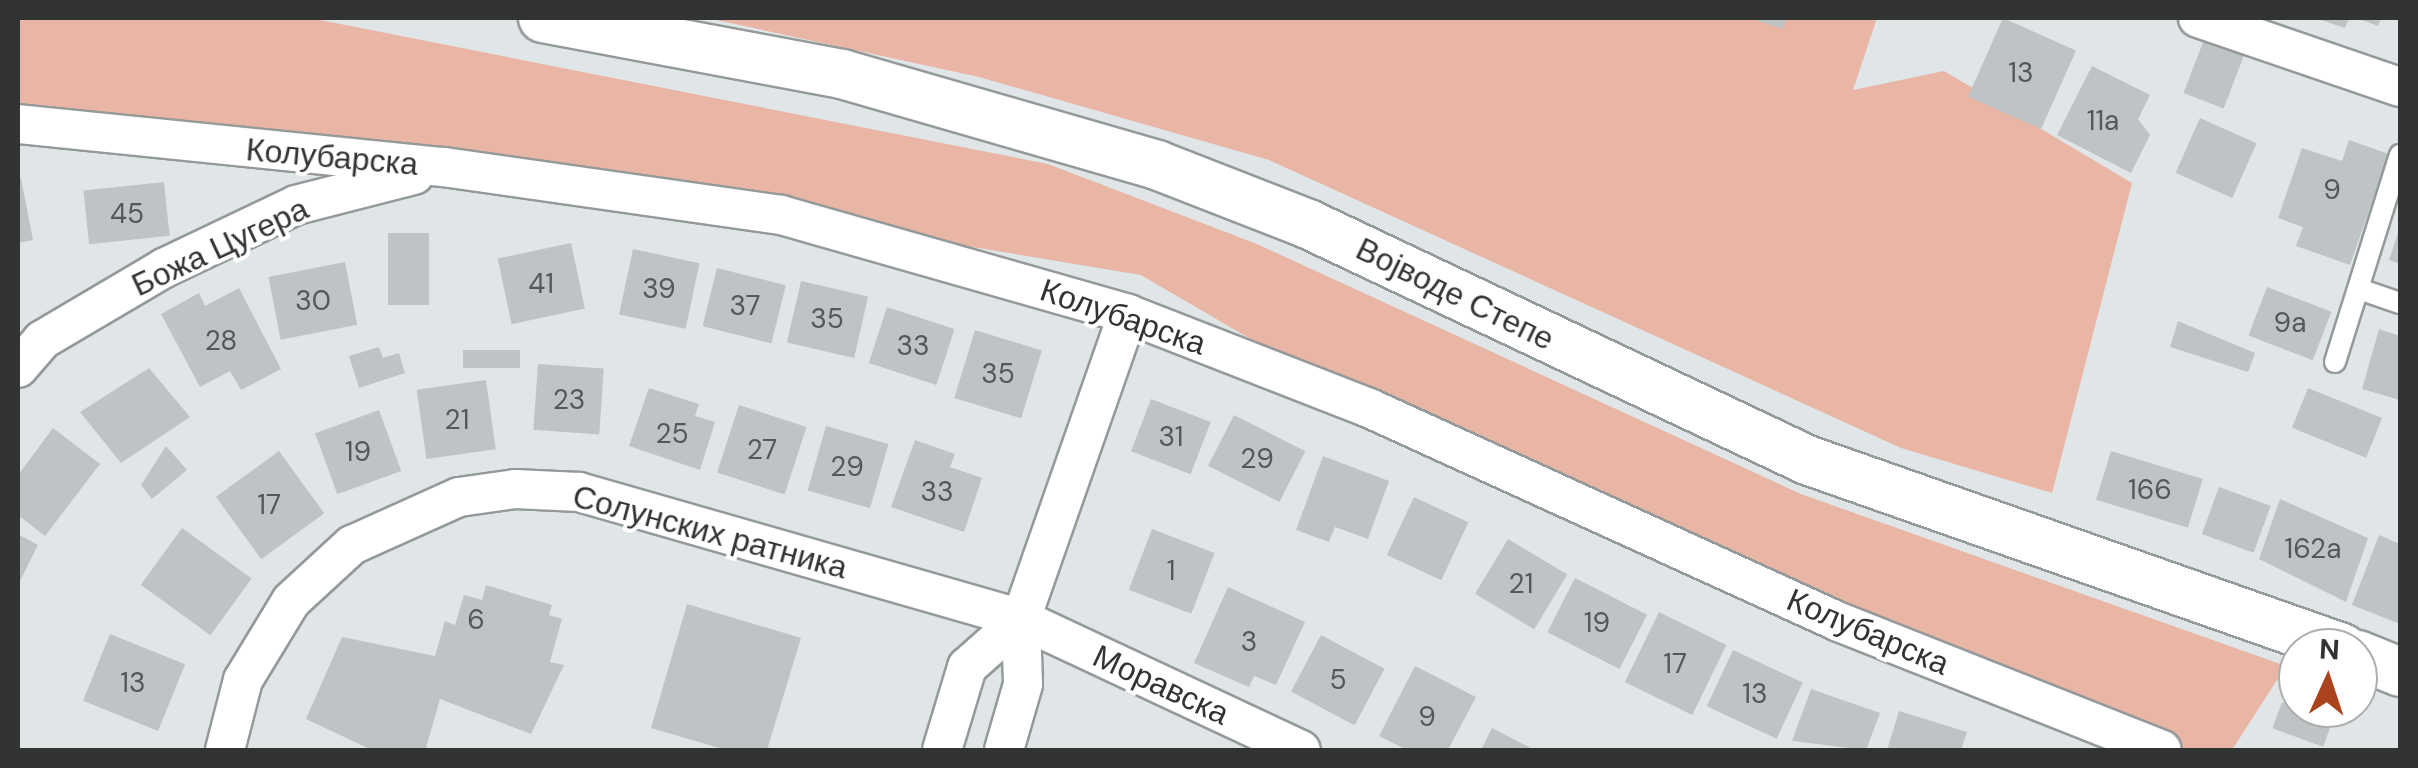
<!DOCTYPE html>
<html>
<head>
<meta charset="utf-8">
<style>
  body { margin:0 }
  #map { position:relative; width:2418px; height:768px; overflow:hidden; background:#e0e6e7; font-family:"DM Sans",sans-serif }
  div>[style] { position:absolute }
  .green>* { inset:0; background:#e9b5a4 }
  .building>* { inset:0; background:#bec4c5; transform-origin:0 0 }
  .roads { filter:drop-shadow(2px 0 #94999a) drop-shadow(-2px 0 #94999a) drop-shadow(0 2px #94999a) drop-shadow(0 -2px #94999a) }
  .service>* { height:20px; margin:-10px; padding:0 10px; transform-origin:10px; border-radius:10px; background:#fff }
  .minor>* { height:38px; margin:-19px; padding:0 19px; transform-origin:19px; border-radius:19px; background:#fff }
  .tertiary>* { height:48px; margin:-24px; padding:0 24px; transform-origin:24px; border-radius:24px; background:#fff }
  span { translate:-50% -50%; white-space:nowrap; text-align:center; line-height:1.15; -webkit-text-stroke:8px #fff; paint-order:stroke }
  .number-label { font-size:28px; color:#555858 }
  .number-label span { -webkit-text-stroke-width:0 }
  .street-label { font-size:32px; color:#323434 }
  .frame { position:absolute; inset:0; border:20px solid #323434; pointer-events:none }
  .north { position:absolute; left:2278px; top:628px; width:100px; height:100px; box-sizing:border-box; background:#fff; border:2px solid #adaeae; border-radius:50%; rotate:3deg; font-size:28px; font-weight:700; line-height:40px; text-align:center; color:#323434 }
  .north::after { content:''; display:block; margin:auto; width:35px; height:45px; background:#aa431e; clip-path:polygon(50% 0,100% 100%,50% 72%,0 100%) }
</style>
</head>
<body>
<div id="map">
  <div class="green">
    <div style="clip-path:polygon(18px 18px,310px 18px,1048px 164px,1257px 244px,1801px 494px,2286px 666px,2232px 750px,2175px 750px,1369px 408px,1141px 275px,781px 215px,18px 124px)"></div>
    <div style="clip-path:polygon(707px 18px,1877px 18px,1853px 90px,1944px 71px,2132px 183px,2052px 493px,1901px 448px,1269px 160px,979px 77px)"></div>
  </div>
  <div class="building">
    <div style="clip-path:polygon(1750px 18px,1787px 18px,1783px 29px)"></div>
    <div style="left:2003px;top:18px;width:80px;height:86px;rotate:24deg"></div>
    <div style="clip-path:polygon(2315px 18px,2349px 18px,2345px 28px)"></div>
    <div style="clip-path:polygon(2356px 18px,2381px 18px,2378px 26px)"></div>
    <div style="left:2205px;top:37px;width:43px;height:60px;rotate:21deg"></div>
    <div style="clip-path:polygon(2092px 66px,2150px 95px,2138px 119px,2150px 135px,2131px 173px,2057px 135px)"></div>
    <div style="left:2200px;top:118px;width:62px;height:60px;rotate:24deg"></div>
    <div style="clip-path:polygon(2349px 140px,2389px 154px,2350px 265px,2296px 246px,2303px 227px,2278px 218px,2302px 148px,2342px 161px)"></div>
    <div style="clip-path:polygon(21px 178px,33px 240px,18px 243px,18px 179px)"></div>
    <div style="left:164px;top:182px;width:54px;height:81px;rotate:84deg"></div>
    <div style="clip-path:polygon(2400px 227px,2400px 264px,2389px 260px)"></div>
    <div style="left:388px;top:233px;width:41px;height:72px"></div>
    <div style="left:571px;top:243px;width:67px;height:75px;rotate:78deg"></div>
    <div style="left:633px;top:249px;width:68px;height:67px;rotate:12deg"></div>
    <div style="left:345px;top:262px;width:64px;height:78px;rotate:79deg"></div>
    <div style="left:717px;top:268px;width:71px;height:60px;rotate:14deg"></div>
    <div style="left:801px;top:281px;width:69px;height:63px;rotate:13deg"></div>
    <div style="left:2267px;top:287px;width:69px;height:52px;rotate:21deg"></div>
    <div style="clip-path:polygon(239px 288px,281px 369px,241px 390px,230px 371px,200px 387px,161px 314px,199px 293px,205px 306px)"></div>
    <div style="left:887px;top:307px;width:71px;height:59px;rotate:18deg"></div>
    <div style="clip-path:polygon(2178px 321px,2255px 353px,2248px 372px,2170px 347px)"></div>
    <div style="clip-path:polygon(2379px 329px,2400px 336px,2400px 400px,2362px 389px)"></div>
    <div style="left:975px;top:330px;width:70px;height:71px;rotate:17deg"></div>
    <div style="clip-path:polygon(379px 347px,383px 358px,399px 353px,405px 373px,359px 388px,349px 356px)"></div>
    <div style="left:463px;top:350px;width:57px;height:18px"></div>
    <div style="left:538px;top:364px;width:66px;height:66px;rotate:4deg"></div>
    <div style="clip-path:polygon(149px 368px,190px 417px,121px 463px,80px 412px)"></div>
    <div style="left:486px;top:380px;width:70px;height:70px;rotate:82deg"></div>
    <div style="clip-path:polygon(649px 388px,699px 404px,695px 416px,715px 422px,700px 470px,629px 446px)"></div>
    <div style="left:2308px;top:388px;width:80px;height:43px;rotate:22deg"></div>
    <div style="left:1151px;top:399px;width:64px;height:56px;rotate:21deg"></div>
    <div style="left:739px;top:405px;width:71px;height:71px;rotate:18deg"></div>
    <div style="left:379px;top:410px;width:65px;height:68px;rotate:70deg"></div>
    <div style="left:1234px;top:415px;width:80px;height:57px;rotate:27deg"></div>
    <div style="left:826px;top:426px;width:65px;height:67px;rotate:16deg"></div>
    <div style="clip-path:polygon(53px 428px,100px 464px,45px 536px,18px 515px,18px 475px)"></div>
    <div style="clip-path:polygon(915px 440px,955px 454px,950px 467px,982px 478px,964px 532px,891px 507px)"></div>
    <div style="clip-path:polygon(166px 446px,187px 470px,152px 499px,141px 485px)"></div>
    <div style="left:279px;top:451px;width:77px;height:78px;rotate:54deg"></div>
    <div style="left:2111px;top:451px;width:96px;height:51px;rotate:17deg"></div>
    <div style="clip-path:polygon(1323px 456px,1389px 481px,1368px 539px,1335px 527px,1329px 542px,1296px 530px)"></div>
    <div style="left:2219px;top:487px;width:55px;height:50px;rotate:20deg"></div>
    <div style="left:1414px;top:497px;width:60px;height:64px;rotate:25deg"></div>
    <div style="clip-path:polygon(2280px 499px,2368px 538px,2346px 602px,2259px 559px)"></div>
    <div style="left:182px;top:528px;width:86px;height:70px;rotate:36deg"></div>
    <div style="left:1152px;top:529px;width:67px;height:65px;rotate:21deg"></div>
    <div style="clip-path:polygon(18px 534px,38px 545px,18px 585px)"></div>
    <div style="clip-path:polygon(2379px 535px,2400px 544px,2400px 624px,2352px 605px)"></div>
    <div style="left:1508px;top:539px;width:69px;height:64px;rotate:31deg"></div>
    <div style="left:1575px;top:578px;width:81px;height:61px;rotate:27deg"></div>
    <div style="clip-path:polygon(486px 585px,552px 605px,549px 615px,562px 619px,550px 662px,564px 665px,531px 734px,440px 699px,426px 748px,416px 750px,372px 750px,306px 719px,342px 637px,435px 656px,445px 621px,455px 625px,464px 595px,482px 600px)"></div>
    <div style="clip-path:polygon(1228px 587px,1305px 622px,1276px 685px,1254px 676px,1249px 687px,1194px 663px)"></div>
    <div style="clip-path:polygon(687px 604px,801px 638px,767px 750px,726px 750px,651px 728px)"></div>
    <div style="left:1659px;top:612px;width:75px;height:78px;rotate:26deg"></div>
    <div style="left:110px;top:634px;width:81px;height:72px;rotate:22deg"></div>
    <div style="left:1321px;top:635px;width:72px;height:64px;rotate:28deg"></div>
    <div style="left:1733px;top:650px;width:77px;height:62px;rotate:25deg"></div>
    <div style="clip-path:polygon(1415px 666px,1476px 697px,1448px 750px,1407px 750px,1379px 736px)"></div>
    <div style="clip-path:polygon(1811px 689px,1880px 713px,1866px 750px,1792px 741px)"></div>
    <div style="left:2282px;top:702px;width:54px;height:28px;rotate:20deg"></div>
    <div style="clip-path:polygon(1899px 711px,1967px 732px,1961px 750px,1887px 750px)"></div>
    <div style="clip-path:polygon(1492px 728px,1535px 750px,1481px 750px)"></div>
  </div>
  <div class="roads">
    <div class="service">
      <div style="left:2359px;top:289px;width:43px;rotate:18.9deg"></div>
      <div style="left:2335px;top:362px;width:217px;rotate:-72.6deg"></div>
    </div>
    <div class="minor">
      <div style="left:2198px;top:18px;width:213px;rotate:18.9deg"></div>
      <div style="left:18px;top:124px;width:428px;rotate:5.8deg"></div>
      <div style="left:444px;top:167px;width:340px;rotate:8.1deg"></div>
      <div style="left:781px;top:215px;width:361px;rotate:15.9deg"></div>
      <div style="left:1128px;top:314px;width:259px;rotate:21.3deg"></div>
      <div style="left:1369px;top:408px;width:516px;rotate:24.48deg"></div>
      <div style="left:1839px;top:622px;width:347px;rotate:21.6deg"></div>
      <div style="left:18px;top:368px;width:37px;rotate:-49deg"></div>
      <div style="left:42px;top:340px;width:142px;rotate:-30.5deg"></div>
      <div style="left:164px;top:268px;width:146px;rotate:-25.5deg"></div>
      <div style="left:296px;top:205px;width:122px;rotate:-14.3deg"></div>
      <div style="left:225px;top:750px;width:72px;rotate:-75.6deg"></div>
      <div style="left:243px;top:680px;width:92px;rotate:-58.7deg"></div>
      <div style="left:291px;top:601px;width:83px;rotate:-42.6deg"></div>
      <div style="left:352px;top:545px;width:117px;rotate:-24.2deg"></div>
      <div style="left:459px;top:497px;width:57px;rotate:-8.1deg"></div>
      <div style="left:515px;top:489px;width:64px;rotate:2.7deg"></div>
      <div style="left:579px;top:492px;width:460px;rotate:16deg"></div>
      <div style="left:1021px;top:619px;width:309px;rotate:25.1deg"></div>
      <div style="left:942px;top:750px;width:87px;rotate:-73.2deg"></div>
      <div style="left:967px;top:667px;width:72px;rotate:-41.6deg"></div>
      <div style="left:1004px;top:750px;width:69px;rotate:-73.9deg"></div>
      <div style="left:1023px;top:684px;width:65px;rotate:-91.8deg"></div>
      <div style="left:1021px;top:619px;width:323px;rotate:-70.7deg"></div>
    </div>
    <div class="tertiary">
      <div style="left:543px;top:18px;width:304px;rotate:10.6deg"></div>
      <div style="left:842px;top:74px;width:328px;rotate:16.1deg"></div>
      <div style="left:1157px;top:165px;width:162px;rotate:21.3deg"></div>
      <div style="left:1308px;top:224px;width:552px;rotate:25.31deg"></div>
      <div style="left:1807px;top:460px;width:567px;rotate:19.36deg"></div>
      <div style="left:2358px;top:655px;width:45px;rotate:22deg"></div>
    </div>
  </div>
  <div class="number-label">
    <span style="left:2021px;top:73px">13</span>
    <span style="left:2103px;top:121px">11a</span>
    <span style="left:2332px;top:190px">9</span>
    <span style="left:127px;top:214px">45</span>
    <span style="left:541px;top:284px">41</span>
    <span style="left:659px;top:289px">39</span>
    <span style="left:313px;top:301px">30</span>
    <span style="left:745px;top:306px">37</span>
    <span style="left:827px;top:319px">35</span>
    <span style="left:2290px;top:323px">9a</span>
    <span style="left:221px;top:341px">28</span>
    <span style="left:913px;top:346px">33</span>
    <span style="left:998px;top:374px">35</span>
    <span style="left:569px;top:400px">23</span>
    <span style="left:457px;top:420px">21</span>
    <span style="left:672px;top:434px">25</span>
    <span style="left:1171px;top:437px">31</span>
    <span style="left:762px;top:450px">27</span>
    <span style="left:358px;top:452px">19</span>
    <span style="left:1257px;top:459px">29</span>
    <span style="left:847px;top:467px">29</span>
    <span style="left:2150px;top:490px">166</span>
    <span style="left:937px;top:492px">33</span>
    <span style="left:269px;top:505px">17</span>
    <span style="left:2313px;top:549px">162a</span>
    <span style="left:1171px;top:571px">1</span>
    <span style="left:1521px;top:584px">21</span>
    <span style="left:476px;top:620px">6</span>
    <span style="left:1597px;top:623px">19</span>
    <span style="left:1249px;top:642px">3</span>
    <span style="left:1675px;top:664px">17</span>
    <span style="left:1338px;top:680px">5</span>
    <span style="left:133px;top:683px">13</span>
    <span style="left:1755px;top:694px">13</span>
    <span style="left:1427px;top:717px">9</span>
  </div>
  <div class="street-label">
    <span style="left:332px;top:157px;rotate:5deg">Колубарска</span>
    <span style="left:220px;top:247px;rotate:-25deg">Божа Цугера</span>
    <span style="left:1455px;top:294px;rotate:26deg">Војводе Степе</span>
    <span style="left:1123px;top:317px;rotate:19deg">Колубарска</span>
    <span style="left:710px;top:532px;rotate:15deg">Солунских ратника</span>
    <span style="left:1868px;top:632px;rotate:23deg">Колубарска</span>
    <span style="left:1161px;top:685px;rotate:25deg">Моравска</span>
  </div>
  <div class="frame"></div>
  <div class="north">N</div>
</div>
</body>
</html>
